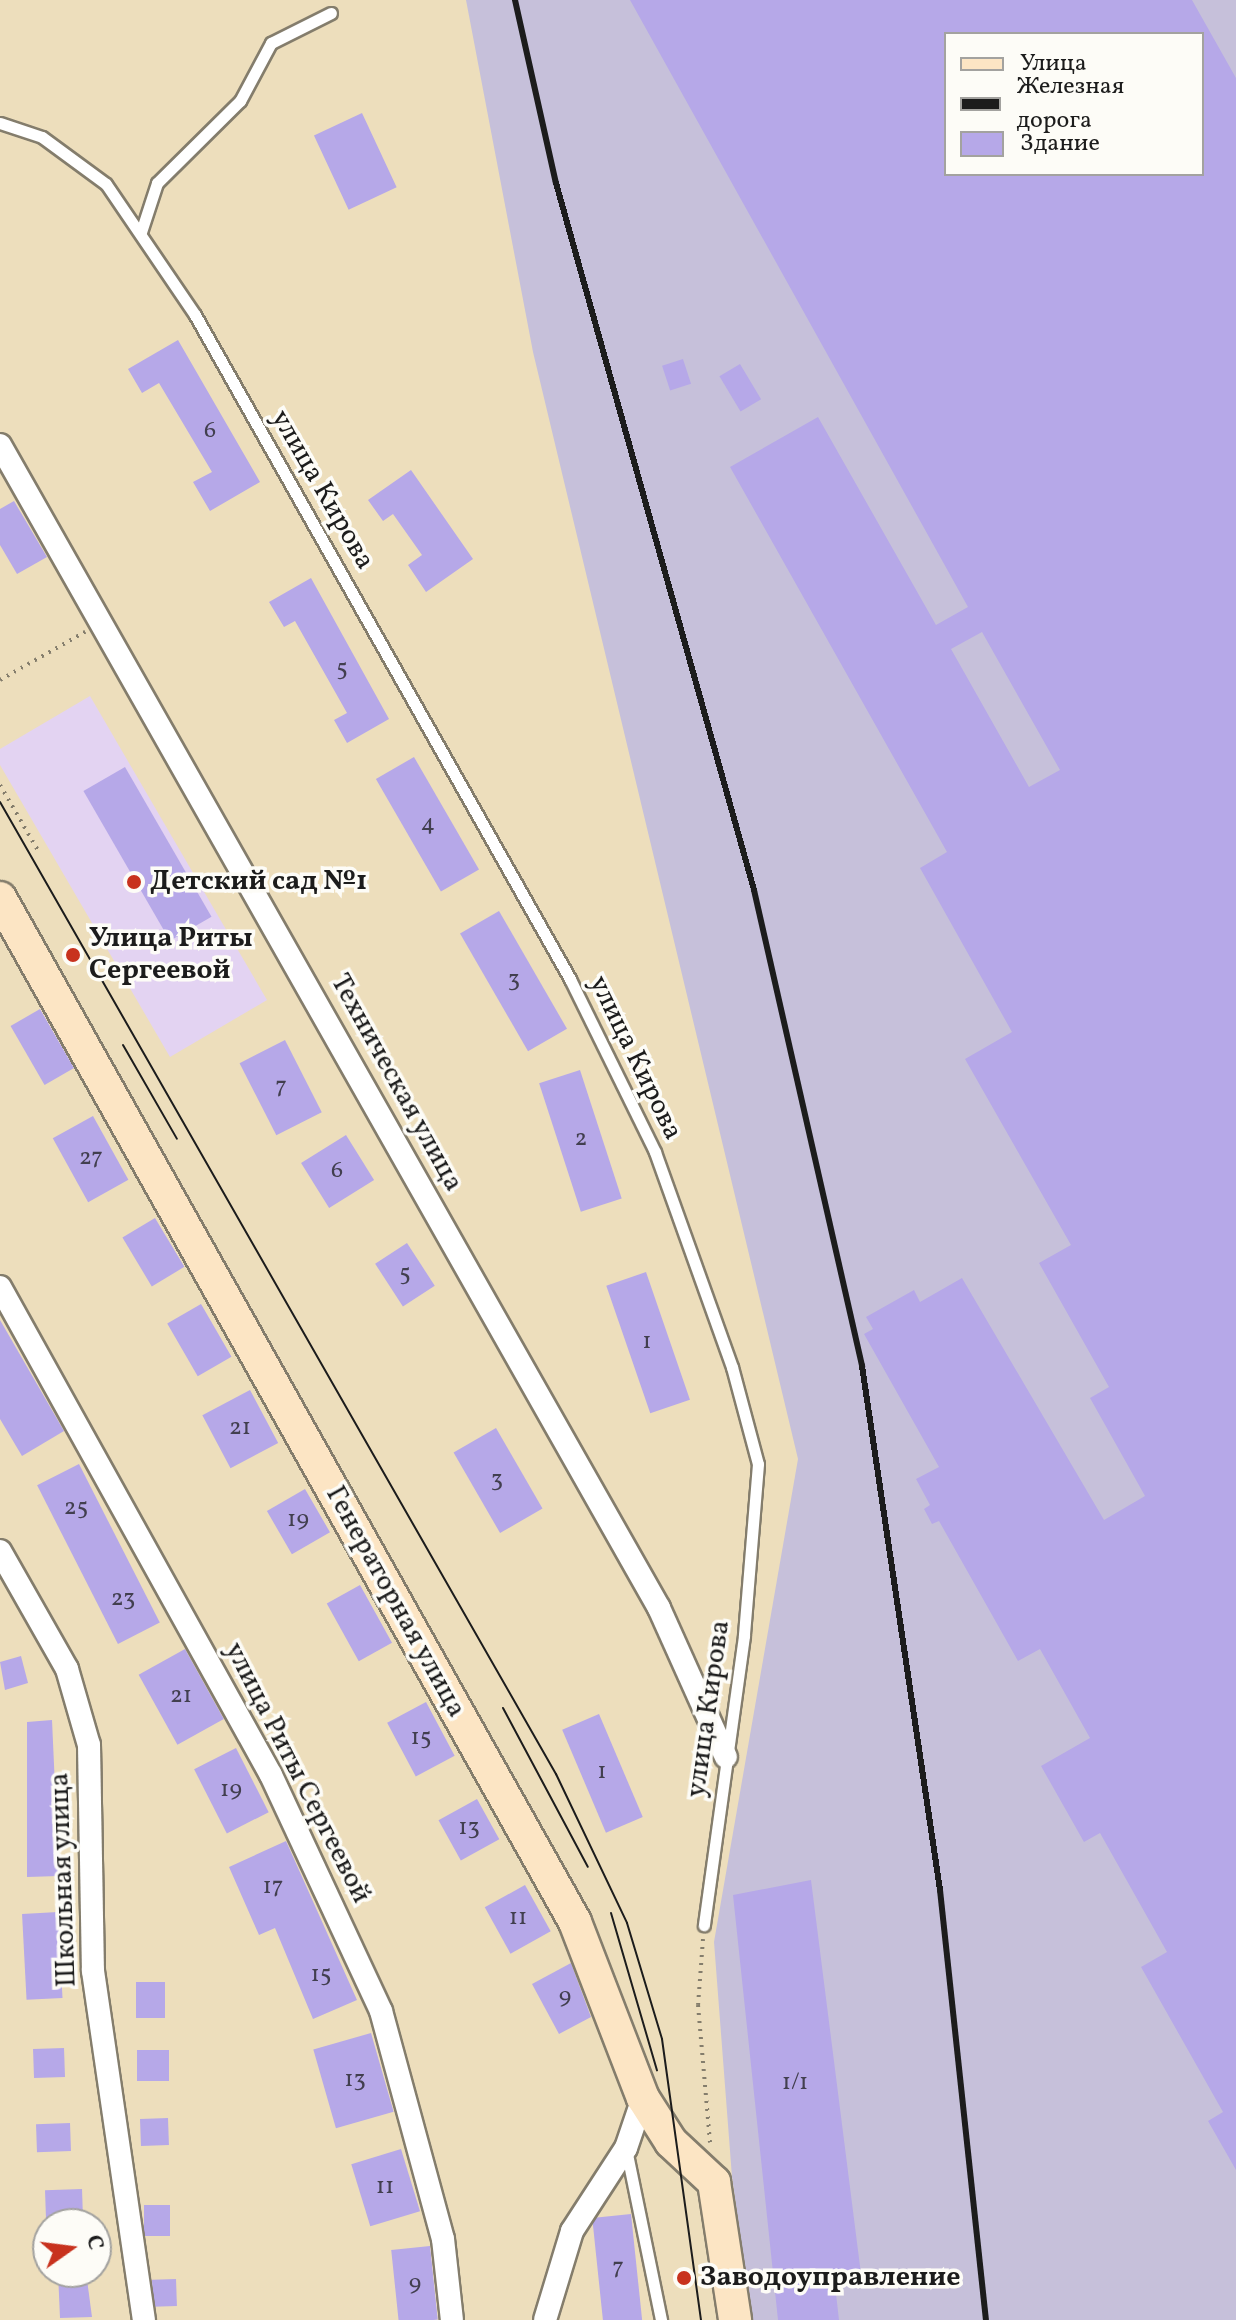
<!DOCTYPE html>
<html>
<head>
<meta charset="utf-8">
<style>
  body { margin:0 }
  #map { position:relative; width:1236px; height:2320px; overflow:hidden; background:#eddebc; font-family:Vollkorn,serif }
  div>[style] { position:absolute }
  .built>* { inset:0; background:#e3d3f2 }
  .industrial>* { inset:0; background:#c6c0da }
  .building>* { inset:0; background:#b6a8e8; transform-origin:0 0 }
  .path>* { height:4px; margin-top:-2px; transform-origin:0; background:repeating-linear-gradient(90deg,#847d6c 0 2px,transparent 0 8px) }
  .roads { filter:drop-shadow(2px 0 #847d6c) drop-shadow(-2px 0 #847d6c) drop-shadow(0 2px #847d6c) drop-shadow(0 -2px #847d6c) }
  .service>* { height:11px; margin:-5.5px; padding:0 5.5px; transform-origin:5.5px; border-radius:5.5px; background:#fff }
  .minor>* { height:22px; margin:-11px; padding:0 11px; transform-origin:11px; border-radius:11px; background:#fff }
  .secondary>* { height:32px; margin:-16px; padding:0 16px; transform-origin:16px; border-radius:16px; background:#fce5c4 }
  .tram>* { height:2px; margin:-1px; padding:0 1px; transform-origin:1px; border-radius:1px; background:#1c1c1c }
  .rail>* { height:6px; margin:-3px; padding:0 3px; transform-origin:3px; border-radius:3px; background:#1c1c1c }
  .dots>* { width:22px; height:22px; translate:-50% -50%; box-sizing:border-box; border:4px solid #fdfcf7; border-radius:50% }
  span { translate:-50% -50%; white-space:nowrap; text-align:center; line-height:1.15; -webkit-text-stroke:7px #fdfcf7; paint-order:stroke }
  .number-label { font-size:24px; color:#423f4f }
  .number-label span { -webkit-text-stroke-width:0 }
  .street-label { font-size:28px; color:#1c1c1c }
  .poi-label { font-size:28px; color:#1c1c1c; font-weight:700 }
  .left { translate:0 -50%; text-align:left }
  .legend { position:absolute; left:944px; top:32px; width:260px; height:144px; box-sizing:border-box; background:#fdfcf7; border:2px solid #a3a29f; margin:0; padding:10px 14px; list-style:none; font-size:24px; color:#1c1c1c }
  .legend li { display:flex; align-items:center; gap:16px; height:40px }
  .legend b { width:40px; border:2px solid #a3a29f }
  .north { position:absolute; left:32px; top:2208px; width:80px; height:80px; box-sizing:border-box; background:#fdfcf7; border:2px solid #a3a29f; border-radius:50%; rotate:76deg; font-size:22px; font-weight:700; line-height:32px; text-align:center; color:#1c1c1c }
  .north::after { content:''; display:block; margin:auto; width:28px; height:36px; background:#c8321e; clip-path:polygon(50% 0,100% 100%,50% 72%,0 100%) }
</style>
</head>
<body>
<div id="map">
  <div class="built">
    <div style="clip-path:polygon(90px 696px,267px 1000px,170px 1057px,0 765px,0 749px)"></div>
  </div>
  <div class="industrial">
    <div style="clip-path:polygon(evenodd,466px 0,1236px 0,1236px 2320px,752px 2320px,732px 2177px,714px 1942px,798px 1459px,533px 352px,466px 0,946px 34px,1202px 34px,1202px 174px,946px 174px,946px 34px)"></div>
  </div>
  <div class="building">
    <div style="clip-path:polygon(evenodd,630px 0,1192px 0,1236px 78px,1236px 2170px,1208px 2121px,1223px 2112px,1141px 1967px,1167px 1952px,1100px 1833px,1084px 1842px,1041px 1766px,1090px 1738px,1040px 1649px,1018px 1661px,939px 1521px,932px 1524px,924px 1509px,930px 1505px,916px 1479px,939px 1467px,864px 1334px,873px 1329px,866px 1317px,914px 1290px,920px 1302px,962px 1278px,1104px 1520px,1145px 1496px,1090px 1398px,1109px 1387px,1039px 1263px,1071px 1245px,965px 1059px,1012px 1032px,920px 868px,947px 852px,730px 467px,818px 417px,936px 625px,968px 607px,630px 0,946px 34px,1202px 34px,1202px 174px,946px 174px,946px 34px,630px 0,982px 632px,1060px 770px,1029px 787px,951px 649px,982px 632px)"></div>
    <div style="left:362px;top:113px;width:82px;height:53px;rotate:65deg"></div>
    <div style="clip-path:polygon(178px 340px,260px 482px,210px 511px,193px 482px,212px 472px,159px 383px,142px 393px,128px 369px)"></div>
    <div style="left:683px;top:359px;width:26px;height:22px;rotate:72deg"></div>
    <div style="left:740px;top:364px;width:41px;height:24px;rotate:59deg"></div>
    <div style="clip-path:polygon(411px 470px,473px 559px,426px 592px,408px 565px,422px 555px,393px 514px,383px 521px,368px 500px)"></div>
    <div style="clip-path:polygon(14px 501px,47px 557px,17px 574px,0 545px,0 509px)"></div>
    <div style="clip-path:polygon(311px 578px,389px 719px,347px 743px,334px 720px,347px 713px,295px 621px,284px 627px,269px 602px)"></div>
    <div style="left:414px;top:757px;width:130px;height:44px;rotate:60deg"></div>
    <div style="left:125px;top:767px;width:173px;height:48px;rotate:60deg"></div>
    <div style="left:499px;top:911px;width:136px;height:45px;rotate:60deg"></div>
    <div style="left:40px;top:1009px;width:68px;height:34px;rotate:60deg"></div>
    <div style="left:285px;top:1040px;width:81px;height:51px;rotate:63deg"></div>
    <div style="left:580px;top:1070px;width:135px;height:43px;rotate:72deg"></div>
    <div style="left:93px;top:1116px;width:73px;height:46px;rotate:61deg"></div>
    <div style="left:346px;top:1135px;width:53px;height:53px;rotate:58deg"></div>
    <div style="left:155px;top:1218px;width:57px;height:38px;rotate:59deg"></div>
    <div style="left:407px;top:1243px;width:51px;height:38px;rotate:57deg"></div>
    <div style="left:646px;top:1272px;width:135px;height:42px;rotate:71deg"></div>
    <div style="left:201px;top:1304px;width:61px;height:39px;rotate:60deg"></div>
    <div style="clip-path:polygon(0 1320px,64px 1431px,22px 1456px,0 1419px)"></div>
    <div style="left:250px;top:1390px;width:60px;height:54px;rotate:62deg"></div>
    <div style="left:496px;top:1428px;width:93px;height:49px;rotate:60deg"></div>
    <div style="left:79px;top:1464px;width:178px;height:47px;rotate:63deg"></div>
    <div style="left:305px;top:1489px;width:50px;height:44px;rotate:60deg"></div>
    <div style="left:360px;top:1585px;width:66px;height:38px;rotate:61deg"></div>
    <div style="left:185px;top:1649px;width:80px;height:53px;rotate:61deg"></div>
    <div style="clip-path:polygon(21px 1656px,28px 1683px,5px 1690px,0 1662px)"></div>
    <div style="left:426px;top:1702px;width:61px;height:44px;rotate:62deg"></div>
    <div style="left:599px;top:1714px;width:112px;height:40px;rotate:67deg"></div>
    <div style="clip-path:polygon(52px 1720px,59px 1876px,27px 1877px,27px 1722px)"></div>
    <div style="left:236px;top:1748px;width:72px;height:47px;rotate:63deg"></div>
    <div style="left:477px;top:1799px;width:46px;height:44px;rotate:61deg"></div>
    <div style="clip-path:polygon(286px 1841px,357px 2000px,313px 2019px,275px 1928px,259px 1935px,229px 1867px)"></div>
    <div style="clip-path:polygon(811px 1880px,861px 2274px,834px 2276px,839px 2320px,778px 2320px,733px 1895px)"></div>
    <div style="left:525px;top:1885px;width:53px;height:46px;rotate:61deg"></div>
    <div style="left:58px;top:1912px;width:86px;height:36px;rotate:87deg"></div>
    <div style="clip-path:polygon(571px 1963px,591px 2017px,559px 2034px,532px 1984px)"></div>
    <div style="left:136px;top:1982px;width:29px;height:36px"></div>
    <div style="left:371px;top:2033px;width:82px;height:60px;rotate:74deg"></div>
    <div style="left:64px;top:2048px;width:29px;height:31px;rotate:88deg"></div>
    <div style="left:137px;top:2050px;width:32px;height:31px"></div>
    <div style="left:168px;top:2118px;width:27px;height:28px;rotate:88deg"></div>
    <div style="left:70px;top:2123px;width:28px;height:34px;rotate:88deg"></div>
    <div style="left:401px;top:2149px;width:65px;height:52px;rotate:73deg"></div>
    <div style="left:82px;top:2189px;width:29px;height:37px;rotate:88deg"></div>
    <div style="left:144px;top:2205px;width:26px;height:31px"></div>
    <div style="left:631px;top:2214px;width:107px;height:39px;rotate:84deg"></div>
    <div style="left:430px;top:2246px;width:74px;height:39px;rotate:84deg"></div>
    <div style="clip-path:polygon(58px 2272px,86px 2272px,92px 2317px,60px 2318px)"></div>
    <div style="left:176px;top:2279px;width:27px;height:24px;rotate:88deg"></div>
  </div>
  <div class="path">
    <div style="left:0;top:680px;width:98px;rotate:-29.5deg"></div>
    <div style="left:0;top:785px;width:78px;rotate:59.8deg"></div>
    <div style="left:703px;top:1939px;width:66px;rotate:94.3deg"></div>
    <div style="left:698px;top:2005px;width:138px;rotate:85deg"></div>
  </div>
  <div class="roads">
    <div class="service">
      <div style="left:0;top:123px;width:44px;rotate:18.4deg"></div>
      <div style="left:42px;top:137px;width:79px;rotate:36.3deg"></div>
      <div style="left:106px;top:184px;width:158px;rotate:55.8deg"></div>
      <div style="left:195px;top:315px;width:763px;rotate:60.54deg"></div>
      <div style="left:570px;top:979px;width:193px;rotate:63.8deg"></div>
      <div style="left:655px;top:1152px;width:228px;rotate:70.3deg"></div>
      <div style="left:732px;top:1367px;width:100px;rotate:75deg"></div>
      <div style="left:758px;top:1464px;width:173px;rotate:94.7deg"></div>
      <div style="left:744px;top:1636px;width:292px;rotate:97.9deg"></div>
      <div style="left:141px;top:232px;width:52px;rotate:-71.9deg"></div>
      <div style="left:157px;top:183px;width:117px;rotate:-44.7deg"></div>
      <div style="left:240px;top:101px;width:66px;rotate:-61.9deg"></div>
      <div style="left:271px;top:43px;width:67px;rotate:-26.6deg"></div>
      <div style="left:626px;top:2149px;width:175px;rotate:78.4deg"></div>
    </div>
    <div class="minor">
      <div style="left:0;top:445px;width:1337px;rotate:60.46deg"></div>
      <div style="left:659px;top:1608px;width:163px;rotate:65.8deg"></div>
      <div style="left:0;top:1287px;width:558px;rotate:60.96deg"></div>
      <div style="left:271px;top:1775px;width:260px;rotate:65deg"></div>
      <div style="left:381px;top:2011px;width:236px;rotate:74.8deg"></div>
      <div style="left:443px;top:2239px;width:81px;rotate:83.7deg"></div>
      <div style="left:0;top:1551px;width:136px;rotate:60.4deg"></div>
      <div style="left:67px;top:1669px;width:79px;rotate:73.9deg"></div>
      <div style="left:89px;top:1745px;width:226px;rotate:89deg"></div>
      <div style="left:93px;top:1971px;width:353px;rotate:81.7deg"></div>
      <div style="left:545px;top:2320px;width:93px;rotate:-73.1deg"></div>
      <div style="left:572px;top:2231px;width:99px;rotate:-57deg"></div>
      <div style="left:626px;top:2148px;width:53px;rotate:-71.2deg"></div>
    </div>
    <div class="secondary">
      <div style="left:0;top:898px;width:1174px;rotate:60.68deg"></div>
      <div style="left:575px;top:1922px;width:189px;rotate:68.9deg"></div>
      <div style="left:643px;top:2098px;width:52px;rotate:57.5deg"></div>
      <div style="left:671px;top:2142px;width:59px;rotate:42.9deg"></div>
      <div style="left:714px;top:2182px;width:140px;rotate:81.3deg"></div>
    </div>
  </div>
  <div class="tram">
    <div style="left:0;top:802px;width:1120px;rotate:60.23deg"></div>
    <div style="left:556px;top:1774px;width:165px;rotate:64.5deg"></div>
    <div style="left:627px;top:1923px;width:121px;rotate:73.2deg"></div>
    <div style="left:662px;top:2039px;width:284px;rotate:82.1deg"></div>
    <div style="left:123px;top:1045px;width:108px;rotate:60.1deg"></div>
    <div style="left:503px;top:1708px;width:180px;rotate:61.9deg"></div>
    <div style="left:611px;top:1913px;width:164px;rotate:73.7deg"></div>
  </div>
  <div class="rail">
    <div style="left:515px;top:0;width:188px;rotate:77.4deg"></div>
    <div style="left:556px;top:183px;width:734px;rotate:74.35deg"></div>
    <div style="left:754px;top:890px;width:488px;rotate:77.2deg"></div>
    <div style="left:862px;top:1366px;width:530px;rotate:81.53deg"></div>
    <div style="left:940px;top:1890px;width:432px;rotate:83.9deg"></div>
  </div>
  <div class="dots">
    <div style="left:134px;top:882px;background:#c8321e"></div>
    <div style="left:73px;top:955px;background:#c8321e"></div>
    <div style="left:684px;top:2278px;background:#c8321e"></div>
  </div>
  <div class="number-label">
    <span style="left:210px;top:432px">6</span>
    <span style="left:342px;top:670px">5</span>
    <span style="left:428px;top:825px">4</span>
    <span style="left:514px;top:981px">3</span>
    <span style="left:281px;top:1088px">7</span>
    <span style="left:581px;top:1140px">2</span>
    <span style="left:91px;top:1159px">27</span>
    <span style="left:337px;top:1172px">6</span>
    <span style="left:405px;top:1275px">5</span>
    <span style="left:647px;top:1343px">1</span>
    <span style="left:240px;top:1429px">21</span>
    <span style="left:497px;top:1481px">3</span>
    <span style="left:76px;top:1509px">25</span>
    <span style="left:298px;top:1521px">19</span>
    <span style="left:123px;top:1600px">23</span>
    <span style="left:181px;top:1697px">21</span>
    <span style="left:421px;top:1739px">15</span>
    <span style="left:602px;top:1773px">1</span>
    <span style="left:231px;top:1791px">19</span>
    <span style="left:469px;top:1829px">13</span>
    <span style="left:273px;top:1888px">17</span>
    <span style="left:518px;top:1919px">11</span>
    <span style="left:321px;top:1976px">15</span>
    <span style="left:565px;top:1998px">9</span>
    <span style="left:355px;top:2081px">13</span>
    <span style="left:795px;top:2084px">1/1</span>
    <span style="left:385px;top:2188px">11</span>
    <span style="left:618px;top:2269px">7</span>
    <span style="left:415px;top:2285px">9</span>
  </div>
  <div class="street-label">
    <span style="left:322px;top:490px;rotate:60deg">улица Кирова</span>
    <span style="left:635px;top:1058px;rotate:64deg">улица Кирова</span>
    <span style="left:396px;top:1083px;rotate:61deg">Техническая улица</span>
    <span style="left:395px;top:1602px;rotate:61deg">Генераторная улица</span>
    <span style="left:709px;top:1709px;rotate:-82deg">улица Кирова</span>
    <span style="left:297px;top:1773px;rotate:63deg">улица Риты Сергеевой</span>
    <span style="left:64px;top:1880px;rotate:-92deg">Школьная улица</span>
  </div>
  <div class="poi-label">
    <span class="left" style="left:150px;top:882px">Детский сад №1</span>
    <span class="left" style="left:89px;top:955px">Улица Риты<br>Сергеевой</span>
    <span class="left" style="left:700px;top:2278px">Заводоуправление</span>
  </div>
  <ul class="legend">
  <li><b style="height:10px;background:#fce5c4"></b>Улица</li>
  <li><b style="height:10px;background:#1c1c1c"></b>Железная дорога</li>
  <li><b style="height:22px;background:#b6a8e8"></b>Здание</li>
  </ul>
  <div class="north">С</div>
</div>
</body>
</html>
